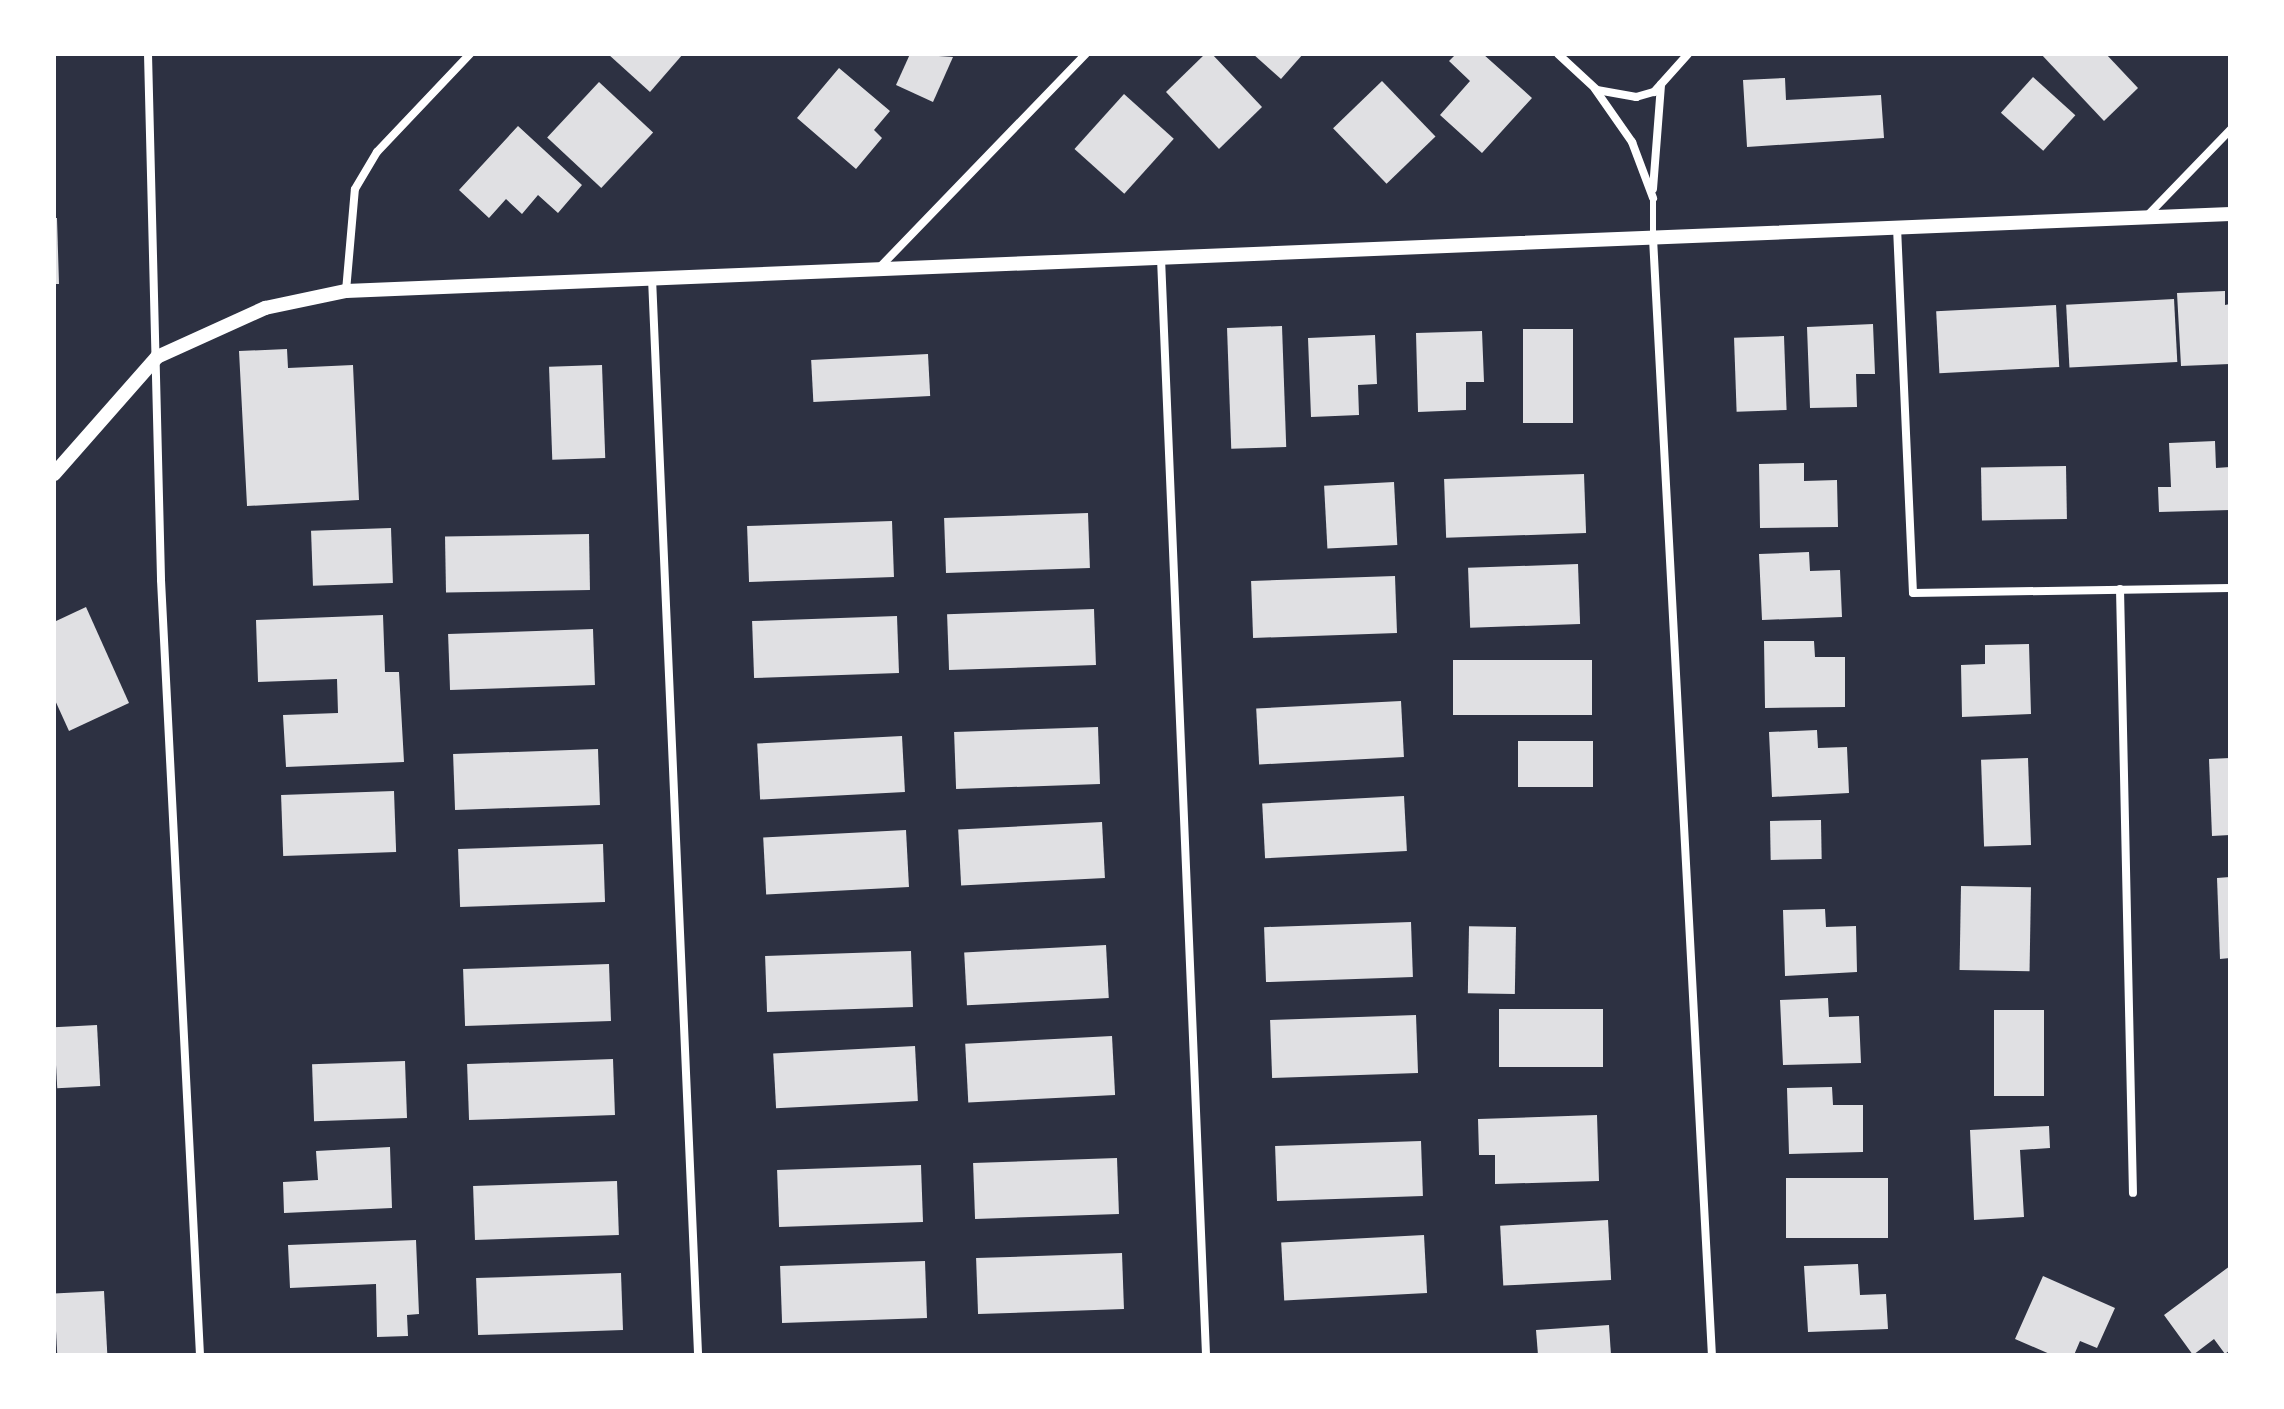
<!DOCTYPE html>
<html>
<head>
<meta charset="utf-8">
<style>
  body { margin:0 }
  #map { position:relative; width:2284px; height:1409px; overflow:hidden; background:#2d3142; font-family:Mulish,sans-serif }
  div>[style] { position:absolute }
  .building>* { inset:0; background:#e0e0e3; transform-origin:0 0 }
  .service>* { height:6px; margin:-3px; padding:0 3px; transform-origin:3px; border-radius:3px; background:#fff }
  .minor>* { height:8px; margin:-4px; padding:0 4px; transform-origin:4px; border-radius:4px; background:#fff }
  .tertiary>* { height:14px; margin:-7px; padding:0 7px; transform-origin:7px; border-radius:7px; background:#fff }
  span { translate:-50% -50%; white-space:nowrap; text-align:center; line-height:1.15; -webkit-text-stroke:8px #fff; paint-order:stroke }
  .frame { position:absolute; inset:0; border:56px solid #fff; pointer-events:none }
</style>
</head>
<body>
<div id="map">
  <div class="building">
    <div style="clip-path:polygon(608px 54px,683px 54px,650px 92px)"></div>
    <div style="clip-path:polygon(910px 54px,953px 57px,933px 102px,896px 85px)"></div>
    <div style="clip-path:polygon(1205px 54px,1212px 54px,1262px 107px,1219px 149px,1166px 92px)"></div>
    <div style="clip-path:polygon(1253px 54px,1303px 54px,1281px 79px)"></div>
    <div style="clip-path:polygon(1456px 54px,1483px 54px,1532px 98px,1482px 153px,1440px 115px,1470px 81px,1449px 61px)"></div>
    <div style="clip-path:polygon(2041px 54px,2106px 54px,2138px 88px,2104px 121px)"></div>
    <div style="clip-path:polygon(839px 68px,890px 111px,874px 130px,882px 138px,856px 169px,797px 118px)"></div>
    <div style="left:2033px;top:77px;width:57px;height:48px;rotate:42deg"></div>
    <div style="clip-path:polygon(1785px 78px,1786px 100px,1881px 95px,1884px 138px,1747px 147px,1743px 80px)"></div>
    <div style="left:1382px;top:81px;width:77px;height:68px;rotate:46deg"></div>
    <div style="left:599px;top:82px;width:74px;height:76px;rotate:43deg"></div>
    <div style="left:1124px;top:94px;width:67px;height:74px;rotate:42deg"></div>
    <div style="clip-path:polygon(518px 126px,582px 185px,558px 213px,538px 195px,522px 214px,506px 199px,489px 218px,459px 190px)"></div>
    <div style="clip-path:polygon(54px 218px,57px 218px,59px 284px,54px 284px)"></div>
    <div style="clip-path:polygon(2225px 291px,2225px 305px,2230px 304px,2230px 364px,2181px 366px,2177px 293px)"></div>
    <div style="left:2174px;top:299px;width:63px;height:108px;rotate:87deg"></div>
    <div style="left:2056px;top:305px;width:62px;height:120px;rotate:87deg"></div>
    <div style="clip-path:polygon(1873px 324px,1875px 374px,1856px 374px,1857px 407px,1810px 408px,1807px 327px)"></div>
    <div style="left:1282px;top:326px;width:121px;height:55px;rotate:88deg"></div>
    <div style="left:1523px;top:329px;width:50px;height:94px"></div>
    <div style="clip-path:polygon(1482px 331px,1484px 382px,1466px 382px,1466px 410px,1418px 412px,1416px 333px)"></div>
    <div style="clip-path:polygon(1375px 335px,1377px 384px,1358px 385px,1359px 415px,1311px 417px,1308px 338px)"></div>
    <div style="left:1784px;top:336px;width:74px;height:50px;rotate:88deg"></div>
    <div style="clip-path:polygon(287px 349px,288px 368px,353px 365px,359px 500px,247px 506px,239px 351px)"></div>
    <div style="left:928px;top:354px;width:42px;height:117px;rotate:87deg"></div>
    <div style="left:602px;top:365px;width:93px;height:53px;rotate:88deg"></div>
    <div style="clip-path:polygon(2215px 441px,2216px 468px,2230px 467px,2230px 510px,2159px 512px,2158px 487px,2171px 487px,2169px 443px)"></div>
    <div style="clip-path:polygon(1804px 463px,1804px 481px,1837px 480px,1838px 527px,1760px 528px,1759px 464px)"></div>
    <div style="left:2066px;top:466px;width:53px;height:85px;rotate:89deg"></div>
    <div style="left:1584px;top:474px;width:59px;height:140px;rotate:88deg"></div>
    <div style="left:1394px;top:482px;width:63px;height:70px;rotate:87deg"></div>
    <div style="left:1088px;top:513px;width:55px;height:144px;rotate:88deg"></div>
    <div style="left:892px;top:521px;width:56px;height:145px;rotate:88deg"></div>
    <div style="left:391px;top:528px;width:55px;height:80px;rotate:88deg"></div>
    <div style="left:589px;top:534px;width:56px;height:144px;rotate:89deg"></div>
    <div style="clip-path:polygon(1809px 552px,1810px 571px,1840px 570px,1842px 617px,1762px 620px,1759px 554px)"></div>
    <div style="left:1578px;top:564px;width:60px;height:110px;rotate:88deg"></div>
    <div style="left:1395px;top:576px;width:57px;height:144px;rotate:88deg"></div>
    <div style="clip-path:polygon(86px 607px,129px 703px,69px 731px,54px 698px,54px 622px)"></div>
    <div style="left:1094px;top:609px;width:56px;height:147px;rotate:88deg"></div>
    <div style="clip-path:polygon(383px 615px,385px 672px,399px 672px,404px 762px,286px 767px,283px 715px,338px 713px,337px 679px,258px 682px,256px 620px)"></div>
    <div style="left:897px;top:616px;width:57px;height:145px;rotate:88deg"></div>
    <div style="left:593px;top:629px;width:56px;height:145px;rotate:88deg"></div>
    <div style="clip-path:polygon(1764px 641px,1814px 641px,1815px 657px,1845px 657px,1845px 707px,1765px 708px)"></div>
    <div style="clip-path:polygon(2029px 644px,2031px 714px,1962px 717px,1961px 665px,1985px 664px,1985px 645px)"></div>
    <div style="left:1592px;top:660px;width:55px;height:139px;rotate:90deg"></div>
    <div style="left:1401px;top:701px;width:56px;height:145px;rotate:87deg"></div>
    <div style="left:1098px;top:727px;width:57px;height:144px;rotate:88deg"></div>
    <div style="clip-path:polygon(1817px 730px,1818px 748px,1847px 747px,1849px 793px,1772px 797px,1769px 732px)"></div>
    <div style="left:902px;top:736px;width:56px;height:145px;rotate:87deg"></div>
    <div style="left:1518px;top:741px;width:75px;height:46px"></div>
    <div style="left:598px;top:749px;width:56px;height:145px;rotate:88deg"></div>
    <div style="left:2028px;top:758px;width:87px;height:47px;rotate:88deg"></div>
    <div style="clip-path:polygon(2230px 758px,2230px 835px,2212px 836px,2209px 759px)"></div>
    <div style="left:394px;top:791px;width:61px;height:113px;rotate:88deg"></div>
    <div style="left:1404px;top:796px;width:55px;height:142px;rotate:87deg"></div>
    <div style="left:1821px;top:820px;width:39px;height:51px;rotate:89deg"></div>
    <div style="left:1102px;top:822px;width:56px;height:144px;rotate:87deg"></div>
    <div style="left:906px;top:830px;width:57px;height:143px;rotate:87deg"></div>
    <div style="left:603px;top:844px;width:58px;height:145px;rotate:88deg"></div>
    <div style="clip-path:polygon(2230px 877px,2230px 958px,2220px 959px,2217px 878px)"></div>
    <div style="left:1961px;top:886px;width:70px;height:84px;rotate:1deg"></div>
    <div style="clip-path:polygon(1825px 909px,1826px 927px,1856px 926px,1857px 972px,1785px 976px,1783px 910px)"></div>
    <div style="left:1411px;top:922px;width:55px;height:147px;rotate:88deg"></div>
    <div style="left:1516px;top:927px;width:67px;height:47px;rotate:91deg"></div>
    <div style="left:1106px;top:945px;width:53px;height:142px;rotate:87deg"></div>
    <div style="left:911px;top:951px;width:56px;height:146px;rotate:88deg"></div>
    <div style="left:609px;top:964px;width:57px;height:146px;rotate:88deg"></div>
    <div style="clip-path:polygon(1828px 998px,1829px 1017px,1859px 1016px,1861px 1063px,1783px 1065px,1780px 1000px)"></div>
    <div style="left:1499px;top:1009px;width:104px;height:58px"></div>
    <div style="left:1994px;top:1010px;width:50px;height:86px"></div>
    <div style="left:1416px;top:1015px;width:58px;height:146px;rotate:88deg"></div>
    <div style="left:97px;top:1025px;width:61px;height:43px;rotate:87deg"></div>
    <div style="left:1112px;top:1036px;width:59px;height:147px;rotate:87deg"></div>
    <div style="left:915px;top:1046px;width:55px;height:142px;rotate:87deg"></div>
    <div style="left:613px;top:1059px;width:56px;height:146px;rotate:88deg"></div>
    <div style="left:405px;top:1061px;width:57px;height:93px;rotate:88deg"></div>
    <div style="clip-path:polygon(1832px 1087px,1833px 1105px,1863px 1105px,1863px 1152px,1789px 1154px,1787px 1088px)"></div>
    <div style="clip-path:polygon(1597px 1115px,1599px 1181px,1495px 1184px,1495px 1155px,1479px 1155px,1478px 1119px)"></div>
    <div style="clip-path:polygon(2049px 1126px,2050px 1148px,2020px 1150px,2024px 1217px,1974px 1220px,1970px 1130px)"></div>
    <div style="left:1421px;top:1141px;width:55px;height:146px;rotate:88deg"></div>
    <div style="clip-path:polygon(390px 1147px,392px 1208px,284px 1213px,283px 1182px,318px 1180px,316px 1151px)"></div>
    <div style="left:1117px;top:1158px;width:56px;height:144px;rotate:88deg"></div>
    <div style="left:921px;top:1165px;width:57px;height:144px;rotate:88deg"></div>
    <div style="left:1888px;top:1178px;width:60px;height:102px;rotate:90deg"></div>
    <div style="left:617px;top:1181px;width:54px;height:144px;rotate:88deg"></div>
    <div style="left:1608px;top:1220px;width:60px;height:108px;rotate:87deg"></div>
    <div style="left:1424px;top:1235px;width:58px;height:143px;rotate:87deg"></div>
    <div style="clip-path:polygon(416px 1240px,419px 1314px,407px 1315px,408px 1336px,377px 1337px,376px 1284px,290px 1288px,288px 1245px)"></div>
    <div style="left:1122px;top:1253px;width:56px;height:146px;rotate:88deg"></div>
    <div style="left:925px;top:1261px;width:57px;height:145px;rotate:88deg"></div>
    <div style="clip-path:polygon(1858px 1264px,1860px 1295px,1886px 1294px,1888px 1329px,1808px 1332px,1804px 1266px)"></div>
    <div style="clip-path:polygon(2230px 1266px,2230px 1350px,2225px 1354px,2214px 1339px,2193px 1355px,2164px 1315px)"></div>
    <div style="left:621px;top:1273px;width:57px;height:145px;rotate:88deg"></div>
    <div style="clip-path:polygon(2043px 1276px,2115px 1308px,2097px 1348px,2080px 1341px,2074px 1355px,2052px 1355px,2015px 1339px)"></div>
    <div style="left:104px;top:1291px;width:62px;height:50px;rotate:87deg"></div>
    <div style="clip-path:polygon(1609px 1325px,1611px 1355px,1538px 1355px,1536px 1330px)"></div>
  </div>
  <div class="service">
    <div style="left:1653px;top:198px;width:40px;rotate:90deg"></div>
  </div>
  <div class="minor">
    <div style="left:148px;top:54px;width:526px;rotate:88.58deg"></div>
    <div style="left:161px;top:580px;width:776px;rotate:87.12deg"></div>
    <div style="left:1558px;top:54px;width:53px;rotate:42.7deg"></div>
    <div style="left:1597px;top:90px;width:40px;rotate:10deg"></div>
    <div style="left:1636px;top:97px;width:19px;rotate:-16deg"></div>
    <div style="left:1654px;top:92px;width:51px;rotate:-48.2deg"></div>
    <div style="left:1595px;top:89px;width:65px;rotate:55.1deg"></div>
    <div style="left:1632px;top:142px;width:60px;rotate:69.4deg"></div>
    <div style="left:1653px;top:189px;width:105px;rotate:-85.6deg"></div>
    <div style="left:2147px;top:216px;width:120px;rotate:-46deg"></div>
    <div style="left:1897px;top:227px;width:366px;rotate:87.5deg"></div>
    <div style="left:1913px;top:593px;width:317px;rotate:-0.9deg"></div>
    <div style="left:1653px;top:238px;width:1119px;rotate:86.98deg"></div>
    <div style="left:1161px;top:258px;width:1098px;rotate:87.65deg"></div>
    <div style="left:881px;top:266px;width:295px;rotate:-46deg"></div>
    <div style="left:652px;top:278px;width:1078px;rotate:87.55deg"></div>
    <div style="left:346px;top:291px;width:102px;rotate:-85deg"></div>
    <div style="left:355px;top:189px;width:43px;rotate:-59.3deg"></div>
    <div style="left:377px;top:152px;width:135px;rotate:-46.5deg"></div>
    <div style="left:2120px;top:589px;width:604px;rotate:88.77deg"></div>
  </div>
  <div class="tertiary">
    <div style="left:54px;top:474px;width:156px;rotate:-48.6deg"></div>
    <div style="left:157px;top:357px;width:119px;rotate:-24.4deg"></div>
    <div style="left:265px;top:308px;width:83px;rotate:-11.9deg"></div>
    <div style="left:346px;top:291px;width:1886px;rotate:-2.34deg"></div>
  </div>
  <div class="frame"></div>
</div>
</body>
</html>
